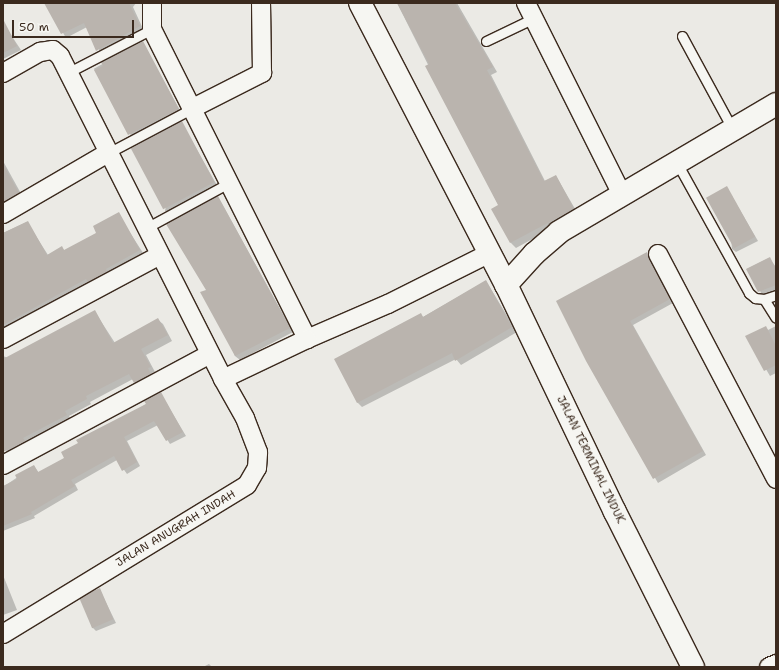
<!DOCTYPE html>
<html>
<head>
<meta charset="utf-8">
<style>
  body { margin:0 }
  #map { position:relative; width:779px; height:670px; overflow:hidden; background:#ebeae5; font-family:"Shantell Sans",sans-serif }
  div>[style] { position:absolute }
  .shadow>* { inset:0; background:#0003; transform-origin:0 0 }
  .building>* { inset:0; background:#bab4ae; transform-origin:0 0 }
  .roads { filter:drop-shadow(1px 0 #3b2a1e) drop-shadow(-1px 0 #3b2a1e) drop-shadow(0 1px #3b2a1e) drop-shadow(0 -1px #3b2a1e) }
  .service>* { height:9px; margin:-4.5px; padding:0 4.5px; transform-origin:4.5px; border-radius:4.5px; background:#f6f6f2 }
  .minor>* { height:18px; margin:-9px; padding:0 9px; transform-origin:9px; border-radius:9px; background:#f6f6f2 }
  .tertiary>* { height:22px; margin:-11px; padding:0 11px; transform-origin:11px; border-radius:11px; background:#f6f6f2 }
  .trunk>* { height:22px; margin:-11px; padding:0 11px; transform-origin:11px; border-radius:11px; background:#f6f6f2 }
  span { translate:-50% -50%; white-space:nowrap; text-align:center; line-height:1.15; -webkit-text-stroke:3.5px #f6f6f2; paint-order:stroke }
  .street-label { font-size:11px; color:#3b2a1e }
  .frame { position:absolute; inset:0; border:4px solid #3b2a1e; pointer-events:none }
  .scale { position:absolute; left:12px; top:20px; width:122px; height:18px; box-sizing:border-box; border:2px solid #3b2a1e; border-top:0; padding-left:5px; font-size:12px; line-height:14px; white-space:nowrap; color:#3b2a1e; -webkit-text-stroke:3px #f6f6f2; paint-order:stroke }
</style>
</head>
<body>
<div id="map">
  <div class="shadow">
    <div style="clip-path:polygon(46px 3px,136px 3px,133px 7px,144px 31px,102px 55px,87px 27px,66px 38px)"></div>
    <div style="clip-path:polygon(397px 3px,457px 3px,497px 72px,491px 75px,545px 181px,556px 176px,578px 214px,516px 248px,511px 243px,493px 209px,499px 206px)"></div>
    <div style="clip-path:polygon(7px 29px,21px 50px,3px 59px,3px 31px)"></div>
    <div style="left:142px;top:42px;width:81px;height:55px;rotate:61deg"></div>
    <div style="clip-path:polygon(181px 122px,218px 187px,169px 214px,165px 211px)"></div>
    <div style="clip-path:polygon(3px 161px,24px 199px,3px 213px)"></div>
    <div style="clip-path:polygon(727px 188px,758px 241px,736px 252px,732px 249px)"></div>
    <div style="clip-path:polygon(218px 197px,293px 332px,240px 360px,235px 356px,207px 290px,168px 224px)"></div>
    <div style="clip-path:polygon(118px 214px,145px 256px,3px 332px,3px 233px,27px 222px,48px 255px,62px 248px,65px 251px,97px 233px)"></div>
    <div style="clip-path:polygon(646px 253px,673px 303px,633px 325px,706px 455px,658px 483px,587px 361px)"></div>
    <div style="clip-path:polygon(769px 258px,776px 267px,776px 290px,763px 296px,747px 269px)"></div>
    <div style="clip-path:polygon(486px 281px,517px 332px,461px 365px,456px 359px,362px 407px,357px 402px,421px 315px,423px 317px)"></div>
    <div style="clip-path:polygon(95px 312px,115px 343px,158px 320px,163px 324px,172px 341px,146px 355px,155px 372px,152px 373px,155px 379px,140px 387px,133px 379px,90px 402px,91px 404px,69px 416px,71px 420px,11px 456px,5px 449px,3px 450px,3px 356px,8px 358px)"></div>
    <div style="clip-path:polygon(776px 326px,776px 373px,770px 376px,747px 337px,765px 327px,768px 330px)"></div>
    <div style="clip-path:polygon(161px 394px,186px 436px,170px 444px,158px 425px,127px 441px,140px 466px,127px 474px,117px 460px,75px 484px,78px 490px,34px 516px,35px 518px,3px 531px,3px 487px,34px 466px,39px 473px,65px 458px)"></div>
    <div style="clip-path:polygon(3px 575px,17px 610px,3px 615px)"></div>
    <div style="clip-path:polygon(100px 590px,116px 623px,96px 631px,92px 627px)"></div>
    <div style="clip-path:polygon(209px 664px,212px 667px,203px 667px)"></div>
  </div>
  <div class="building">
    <div style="clip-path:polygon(44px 3px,129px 3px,140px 26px,96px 51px,84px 23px,61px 34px)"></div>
    <div style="clip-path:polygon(397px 3px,455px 3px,493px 67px,487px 70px,544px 181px,556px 175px,574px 209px,510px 243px,491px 209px,498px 205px,425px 66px,429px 64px)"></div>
    <div style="clip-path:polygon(3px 19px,17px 46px,3px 53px)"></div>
    <div style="clip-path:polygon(143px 41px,179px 109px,128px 135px,94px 70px,103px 66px,101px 62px)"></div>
    <div style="left:182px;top:121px;width:69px;height:58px;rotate:62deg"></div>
    <div style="clip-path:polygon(3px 164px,19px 193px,3px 202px)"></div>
    <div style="left:727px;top:186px;width:58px;height:24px;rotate:61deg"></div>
    <div style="clip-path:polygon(218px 196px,290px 328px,235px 356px,200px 292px,206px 290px,166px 224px)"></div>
    <div style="clip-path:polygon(119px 212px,140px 250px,106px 269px,107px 271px,88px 282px,86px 279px,3px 325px,3px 233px,28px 221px,47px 255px,62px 246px,64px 250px,96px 233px,93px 226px)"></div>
    <div style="clip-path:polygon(647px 252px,670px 299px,630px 321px,703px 451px,653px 479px,586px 361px,556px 301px)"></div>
    <div style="clip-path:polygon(770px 257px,776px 269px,776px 285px,758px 292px,746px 269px)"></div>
    <div style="clip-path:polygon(486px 280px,512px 327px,455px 361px,452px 353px,357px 403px,334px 359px,421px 313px,423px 317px)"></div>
    <div style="clip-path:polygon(95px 310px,113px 343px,158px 318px,168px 335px,141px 349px,151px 367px,148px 368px,151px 374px,134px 383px,129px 374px,86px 396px,87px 399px,65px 411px,67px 415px,23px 438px,25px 441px,3px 452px,3px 359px)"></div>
    <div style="clip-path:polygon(766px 326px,776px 346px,776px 365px,764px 371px,745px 336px)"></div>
    <div style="clip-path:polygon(161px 392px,183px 432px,166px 441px,154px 421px,124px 437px,137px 462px,122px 471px,114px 456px,71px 480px,75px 486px,31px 512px,32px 514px,3px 526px,3px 486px,17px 479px,15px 475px,34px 465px,38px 472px,64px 458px,61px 452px,78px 443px,76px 440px,146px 404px,144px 401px)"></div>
    <div style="left:100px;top:588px;width:34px;height:23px;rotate:67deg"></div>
  </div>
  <div class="roads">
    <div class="service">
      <div style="left:682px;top:36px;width:107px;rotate:61.5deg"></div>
      <div style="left:486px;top:41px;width:53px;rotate:-25.6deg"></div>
      <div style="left:69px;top:72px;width:93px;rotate:-27.4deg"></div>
      <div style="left:108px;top:153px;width:94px;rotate:-27.9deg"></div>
      <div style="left:677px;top:163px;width:149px;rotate:61deg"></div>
      <div style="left:749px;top:293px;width:8px;rotate:40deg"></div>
      <div style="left:755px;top:298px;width:9px;rotate:6deg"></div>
      <div style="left:764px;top:299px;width:13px;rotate:-18deg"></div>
      <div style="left:146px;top:228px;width:94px;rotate:-28.5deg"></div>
      <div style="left:764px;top:299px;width:22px;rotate:58deg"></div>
    </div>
    <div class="minor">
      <div style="left:152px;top:3px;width:26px;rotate:90deg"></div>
      <div style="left:152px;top:29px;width:347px;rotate:63.4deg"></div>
      <div style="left:307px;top:339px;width:88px;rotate:-23.4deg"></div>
      <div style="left:388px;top:304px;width:112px;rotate:-26.6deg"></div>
      <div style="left:526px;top:3px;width:212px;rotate:63.4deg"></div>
      <div style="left:3px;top:73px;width:43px;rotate:-29.6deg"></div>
      <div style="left:40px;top:52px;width:13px;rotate:-9deg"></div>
      <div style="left:53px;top:50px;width:9px;rotate:41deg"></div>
      <div style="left:60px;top:56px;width:362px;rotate:63.2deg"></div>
      <div style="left:223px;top:379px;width:93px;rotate:-25.5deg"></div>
      <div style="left:191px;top:109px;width:80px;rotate:-26.9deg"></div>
      <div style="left:262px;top:73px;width:70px;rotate:-90.8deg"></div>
      <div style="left:3px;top:214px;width:121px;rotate:-30.2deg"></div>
      <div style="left:658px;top:254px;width:254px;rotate:62.3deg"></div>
      <div style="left:3px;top:339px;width:178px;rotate:-28.1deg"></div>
      <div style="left:3px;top:465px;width:235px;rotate:-28.2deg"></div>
      <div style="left:3px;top:634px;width:286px;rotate:-31.4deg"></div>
      <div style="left:247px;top:485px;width:20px;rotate:-60deg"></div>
      <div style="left:257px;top:468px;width:16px;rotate:-86deg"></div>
      <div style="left:258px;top:452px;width:36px;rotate:-111deg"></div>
      <div style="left:245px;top:418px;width:45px;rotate:-119.4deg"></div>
      <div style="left:769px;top:667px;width:8px;rotate:-23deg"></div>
    </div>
    <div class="tertiary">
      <div style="left:360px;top:3px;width:318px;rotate:62.6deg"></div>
    </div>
    <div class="trunk">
      <div style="left:693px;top:667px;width:174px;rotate:-116.7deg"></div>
      <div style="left:615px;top:512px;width:252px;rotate:-115.6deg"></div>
      <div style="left:506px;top:285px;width:42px;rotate:-47.9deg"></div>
      <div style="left:534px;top:254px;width:33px;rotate:-41deg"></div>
      <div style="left:559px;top:232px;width:252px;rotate:-30.5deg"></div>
    </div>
  </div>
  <div class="street-label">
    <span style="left:590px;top:460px;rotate:64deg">JALAN TERMINAL INDUK</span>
    <span style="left:176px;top:529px;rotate:-31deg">JALAN ANUGRAH INDAH</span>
  </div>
  <div class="frame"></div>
  <div class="scale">50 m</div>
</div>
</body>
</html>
